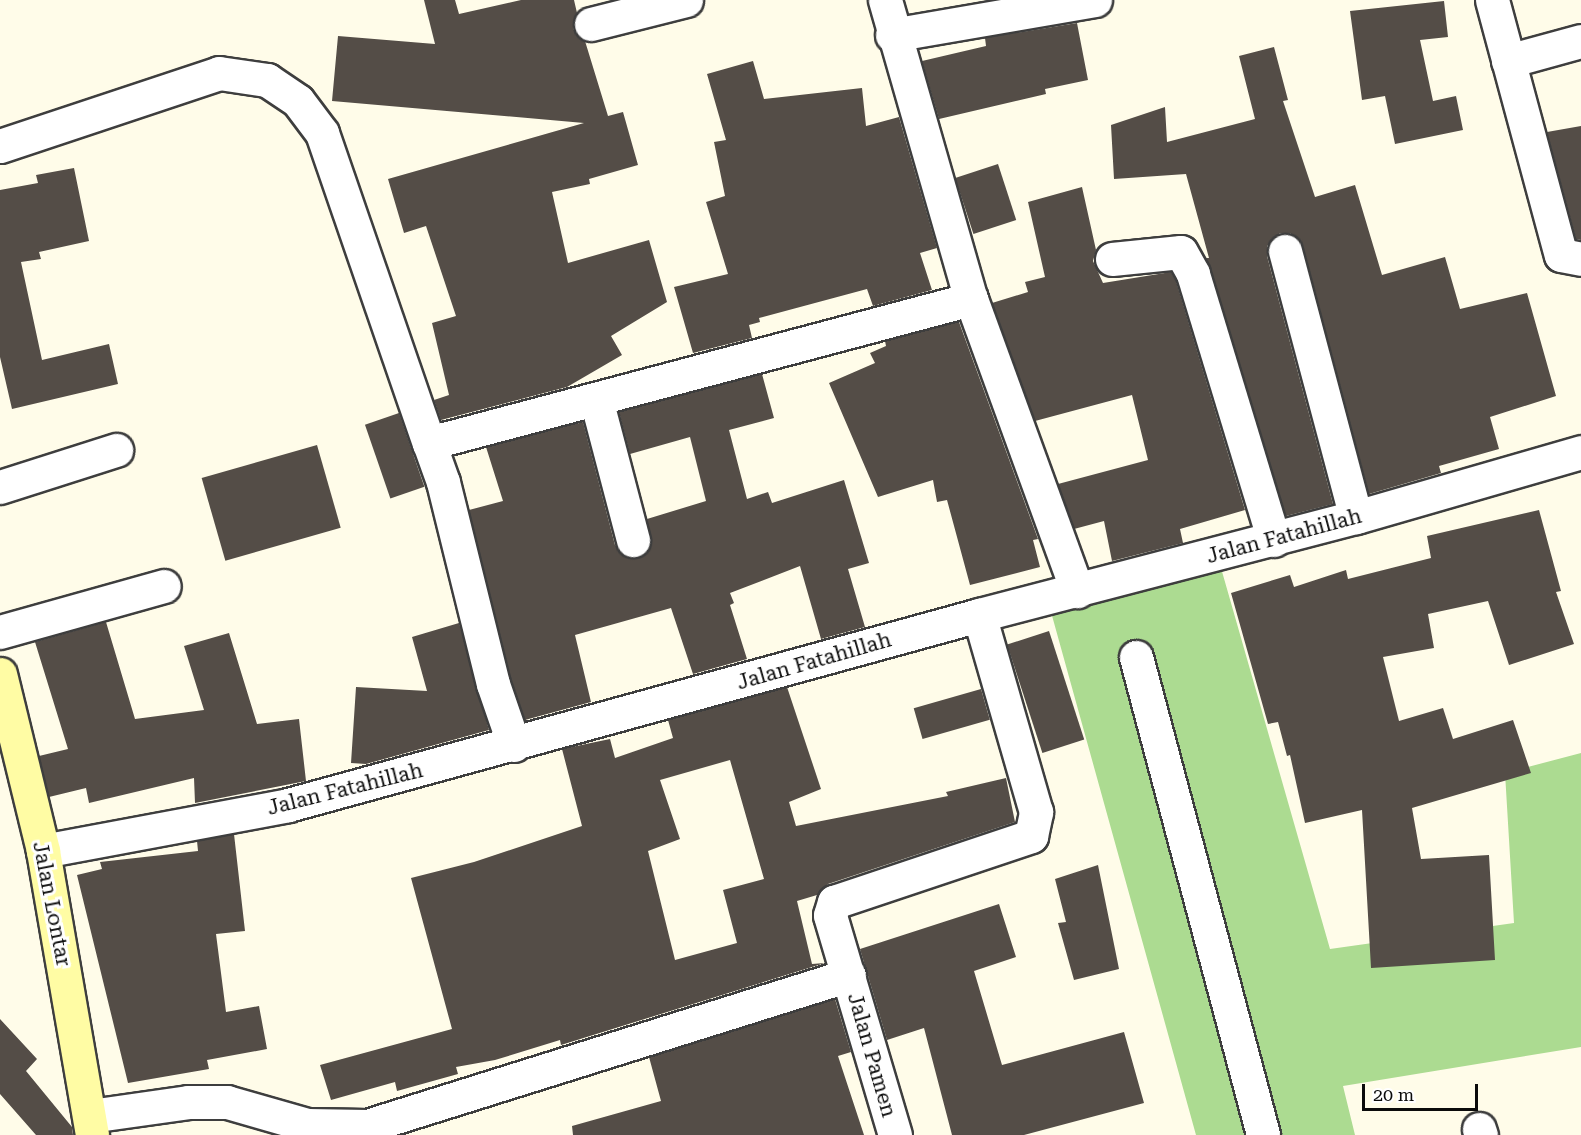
<!DOCTYPE html>
<html>
<head>
<meta charset="utf-8">
<style>
  body { margin:0 }
  #map { position:relative; width:1581px; height:1135px; overflow:hidden; background:#fffce9; font-family:"Roboto Serif",serif }
  div>[style] { position:absolute }
  .forest>* { inset:0; background:#acdb91 }
  .building>* { inset:0; background:#544d47; transform-origin:0 0 }
  .roads { filter:drop-shadow(2px 0 #3e3e3e) drop-shadow(-2px 0 #3e3e3e) drop-shadow(0 2px #3e3e3e) drop-shadow(0 -2px #3e3e3e) }
  .street>* { height:33px; margin:-16.5px; padding:0 16.5px; transform-origin:16.5px; border-radius:16.5px; background:#fff }
  .secondary>* { height:33px; margin:-16.5px; padding:0 16.5px; transform-origin:16.5px; border-radius:16.5px; background:#fffca4 }
  span { translate:-50% -50%; white-space:nowrap; text-align:center; line-height:1.15; -webkit-text-stroke:6px #fff; paint-order:stroke }
  .street-label { font-size:21px; color:#0b0b0b }
  .scale { position:absolute; left:1362px; top:1084px; width:116px; height:27px; box-sizing:border-box; border:3px solid #0b0b0b; border-top:0; padding-left:8px; font-size:18px; line-height:21px; white-space:nowrap; color:#0b0b0b; -webkit-text-stroke:4px #fff; paint-order:stroke }
</style>
</head>
<body>
<div id="map">
  <div class="forest">
    <div style="clip-path:polygon(1221px 568px,1330px 949px,1514px 923px,1505px 773px,1581px 753px,1581px 1047px,1343px 1086px,1355px 1135px,1196px 1135px,1051px 612px)"></div>
  </div>
  <div class="building">
    <div style="clip-path:polygon(424px 0,455px 0,459px 14px,521px 0,574px 0,577px 13px,573px 29px,585px 41px,608px 116px,623px 112px,638px 165px,589px 179px,590px 184px,552px 192px,568px 263px,649px 240px,667px 302px,611px 336px,622px 355px,567px 387px,441px 420px,434px 400px,449px 395px,432px 323px,456px 316px,426px 226px,404px 233px,388px 179px,584px 123px,332px 101px,338px 36px,435px 44px)"></div>
    <div style="clip-path:polygon(1444px 1px,1448px 37px,1420px 40px,1433px 101px,1456px 96px,1463px 130px,1395px 144px,1385px 96px,1362px 100px,1350px 11px)"></div>
    <div style="clip-path:polygon(1077px 23px,1088px 80px,1045px 89px,1046px 94px,939px 119px,922px 61px,986px 46px,985px 38px)"></div>
    <div style="clip-path:polygon(1274px 47px,1288px 100px,1283px 101px,1315px 197px,1355px 185px,1382px 275px,1445px 257px,1460px 309px,1527px 293px,1556px 396px,1490px 417px,1499px 449px,1439px 466px,1441px 473px,1369px 494px,1303px 246px,1290px 233px,1280px 233px,1267px 246px,1267px 256px,1333px 504px,1286px 516px,1206px 258px,1209px 258px,1186px 174px,1114px 179px,1111px 125px,1165px 107px,1167px 142px,1255px 119px,1239px 56px)"></div>
    <div style="clip-path:polygon(753px 61px,764px 99px,862px 88px,866px 126px,899px 117px,937px 248px,920px 253px,932px 290px,873px 306px,867px 289px,759px 318px,760px 322px,749px 325px,752px 338px,693px 353px,674px 287px,728px 274px,706px 202px,725px 196px,714px 142px,726px 140px,707px 74px)"></div>
    <div style="clip-path:polygon(1581px 126px,1581px 240px,1576px 239px,1547px 132px)"></div>
    <div style="left:998px;top:164px;width:59px;height:45px;rotate:72deg"></div>
    <div style="clip-path:polygon(74px 168px,89px 241px,39px 252px,41px 259px,21px 262px,42px 360px,109px 344px,118px 384px,12px 409px,0 357px,0 190px,38px 183px,36px 175px)"></div>
    <div style="clip-path:polygon(1082px 187px,1096px 250px,1093px 261px,1103px 283px,1171px 272px,1176px 281px,1245px 510px,1180px 529px,1183px 543px,1112px 561px,1104px 521px,1074px 529px,1058px 484px,1148px 460px,1132px 395px,1035px 421px,992px 303px,1028px 292px,1025px 282px,1045px 277px,1028px 202px)"></div>
    <div style="clip-path:polygon(959px 322px,1038px 539px,1033px 540px,1040px 567px,970px 585px,947px 500px,937px 502px,933px 480px,878px 497px,829px 383px,875px 363px,870px 353px,886px 346px,885px 341px)"></div>
    <div style="clip-path:polygon(762px 374px,774px 418px,729px 430px,747px 499px,768px 492px,772px 503px,844px 480px,869px 563px,848px 569px,865px 627px,821px 639px,800px 566px,730px 593px,734px 603px,730px 605px,747px 659px,693px 674px,671px 608px,575px 635px,591px 702px,525px 720px,511px 679px,469px 510px,503px 501px,486px 447px,583px 422px,615px 545px,628px 558px,638px 558px,651px 544px,647px 519px,706px 501px,690px 437px,630px 454px,619px 412px)"></div>
    <div style="left:399px;top:413px;width:78px;height:36px;rotate:71deg"></div>
    <div style="left:317px;top:445px;width:86px;height:120px;rotate:74deg"></div>
    <div style="clip-path:polygon(1539px 510px,1561px 591px,1556px 592px,1574px 644px,1509px 665px,1488px 601px,1428px 614px,1434px 648px,1383px 657px,1399px 721px,1443px 708px,1453px 739px,1513px 720px,1531px 773px,1412px 808px,1421px 859px,1489px 855px,1495px 960px,1371px 968px,1362px 810px,1305px 823px,1290px 755px,1287px 756px,1278px 722px,1268px 724px,1231px 593px,1290px 575px,1294px 587px,1346px 570px,1348px 579px,1431px 558px,1427px 536px)"></div>
    <div style="clip-path:polygon(106px 622px,135px 719px,204px 710px,184px 646px,229px 633px,257px 724px,299px 719px,306px 781px,195px 803px,194px 778px,89px 803px,86px 788px,49px 797px,39px 756px,68px 749px,35px 642px)"></div>
    <div style="clip-path:polygon(459px 623px,489px 730px,366px 764px,351px 763px,356px 687px,427px 691px,412px 637px)"></div>
    <div style="left:1049px;top:631px;width:114px;height:44px;rotate:72deg"></div>
    <div style="clip-path:polygon(evenodd,787px 687px,821px 789px,789px 802px,796px 826px,948px 796px,946px 792px,1006px 778px,1015px 822px,828px 884px,817px 895px,797px 901px,812px 964px,825px 963px,561px 1045px,560px 1040px,495px 1060px,456px 1067px,458px 1074px,397px 1091px,395px 1082px,331px 1100px,320px 1065px,452px 1029px,411px 878px,474px 862px,582px 826px,562px 749px,610px 739px,615px 758px,673px 738px,668px 720px,787px 687px,730px 760px,764px 879px,723px 890px,737px 943px,675px 960px,648px 851px,680px 839px,660px 780px,730px 760px)"></div>
    <div style="left:981px;top:689px;width:32px;height:70px;rotate:74deg"></div>
    <div style="clip-path:polygon(234px 834px,245px 931px,216px 934px,226px 1012px,259px 1006px,267px 1049px,207px 1060px,209px 1069px,128px 1083px,77px 875px,102px 869px,100px 862px,198px 851px,197px 841px)"></div>
    <div style="clip-path:polygon(1098px 865px,1119px 969px,1074px 980px,1058px 923px,1066px 922px,1055px 879px)"></div>
    <div style="clip-path:polygon(999px 904px,1016px 957px,974px 971px,1002px 1065px,1124px 1032px,1144px 1103px,1024px 1135px,952px 1135px,924px 1028px,887px 1040px,860px 949px)"></div>
    <div style="clip-path:polygon(835px 999px,851px 1052px,838px 1056px,864px 1135px,573px 1135px,572px 1126px,661px 1101px,649px 1057px)"></div>
    <div style="clip-path:polygon(0 1019px,37px 1059px,26px 1071px,72px 1127px,73px 1135px,36px 1135px,0 1094px)"></div>
  </div>
  <div class="roads">
    <div class="street">
      <div style="left:885px;top:0;width:311px;rotate:74deg"></div>
      <div style="left:971px;top:299px;width:311px;rotate:70deg"></div>
      <div style="left:1492px;top:0;width:264px;rotate:74.9deg"></div>
      <div style="left:1561px;top:255px;width:20px;rotate:11deg"></div>
      <div style="left:591px;top:24px;width:98px;rotate:-14.2deg"></div>
      <div style="left:892px;top:35px;width:206px;rotate:-9.8deg"></div>
      <div style="left:1508px;top:61px;width:76px;rotate:-15.3deg"></div>
      <div style="left:0;top:146px;width:231px;rotate:-18.4deg"></div>
      <div style="left:219px;top:73px;width:49px;rotate:8.3deg"></div>
      <div style="left:267px;top:80px;width:37px;rotate:34deg"></div>
      <div style="left:298px;top:101px;width:40px;rotate:53deg"></div>
      <div style="left:322px;top:133px;width:328px;rotate:71deg"></div>
      <div style="left:1285px;top:251px;width:275px;rotate:75.1deg"></div>
      <div style="left:1112px;top:259px;width:69px;rotate:-5.8deg"></div>
      <div style="left:1181px;top:252px;width:25px;rotate:61deg"></div>
      <div style="left:1193px;top:274px;width:278px;rotate:73.1deg"></div>
      <div style="left:596px;top:399px;width:146px;rotate:75.3deg"></div>
      <div style="left:0;top:487px;width:122px;rotate:-17.7deg"></div>
      <div style="left:0;top:632px;width:170px;rotate:-15.7deg"></div>
      <div style="left:1136px;top:657px;width:495px;rotate:75.1deg"></div>
      <div style="left:514px;top:745px;width:65px;rotate:-109deg"></div>
      <div style="left:493px;top:684px;width:208px;rotate:-103.9deg"></div>
      <div style="left:443px;top:482px;width:41px;rotate:-109.7deg"></div>
      <div style="left:429px;top:443px;width:561px;rotate:-14.88deg"></div>
      <div style="left:43px;top:851px;width:249px;rotate:-10.6deg"></div>
      <div style="left:288px;top:805px;width:717px;rotate:-15.37deg"></div>
      <div style="left:979px;top:615px;width:390px;rotate:-14.6deg"></div>
      <div style="left:1356px;top:517px;width:234px;rotate:-16.1deg"></div>
      <div style="left:90px;top:1116px;width:99px;rotate:-8.1deg"></div>
      <div style="left:188px;top:1102px;width:39px"></div>
      <div style="left:227px;top:1102px;width:83px;rotate:16deg"></div>
      <div style="left:307px;top:1125px;width:60px;rotate:1deg"></div>
      <div style="left:367px;top:1126px;width:505px;rotate:-17.39deg"></div>
      <div style="left:1479px;top:1129px;width:6px;rotate:72deg"></div>
      <div style="left:895px;top:1135px;width:229px;rotate:-106.5deg"></div>
      <div style="left:830px;top:915px;width:14px;rotate:-73deg"></div>
      <div style="left:834px;top:902px;width:208px;rotate:-18.5deg"></div>
      <div style="left:1031px;top:836px;width:25px;rotate:-78deg"></div>
      <div style="left:1036px;top:812px;width:205px;rotate:-106.1deg"></div>
    </div>
    <div class="secondary">
      <div style="left:0;top:674px;width:182px;rotate:76.3deg"></div>
      <div style="left:43px;top:851px;width:288px;rotate:80.2deg"></div>
    </div>
  </div>
  <div class="street-label">
    <span style="left:1284px;top:536px;rotate:-15deg">Jalan Fatahillah</span>
    <span style="left:814px;top:661px;rotate:-16deg">Jalan Fatahillah</span>
    <span style="left:345px;top:789px;rotate:-14deg">Jalan Fatahillah</span>
    <span style="left:52px;top:904px;rotate:79deg">Jalan Lontar</span>
    <span style="left:872px;top:1055px;rotate:74deg">Jalan Pamen</span>
  </div>
  <div class="scale">20 m</div>
</div>
</body>
</html>
